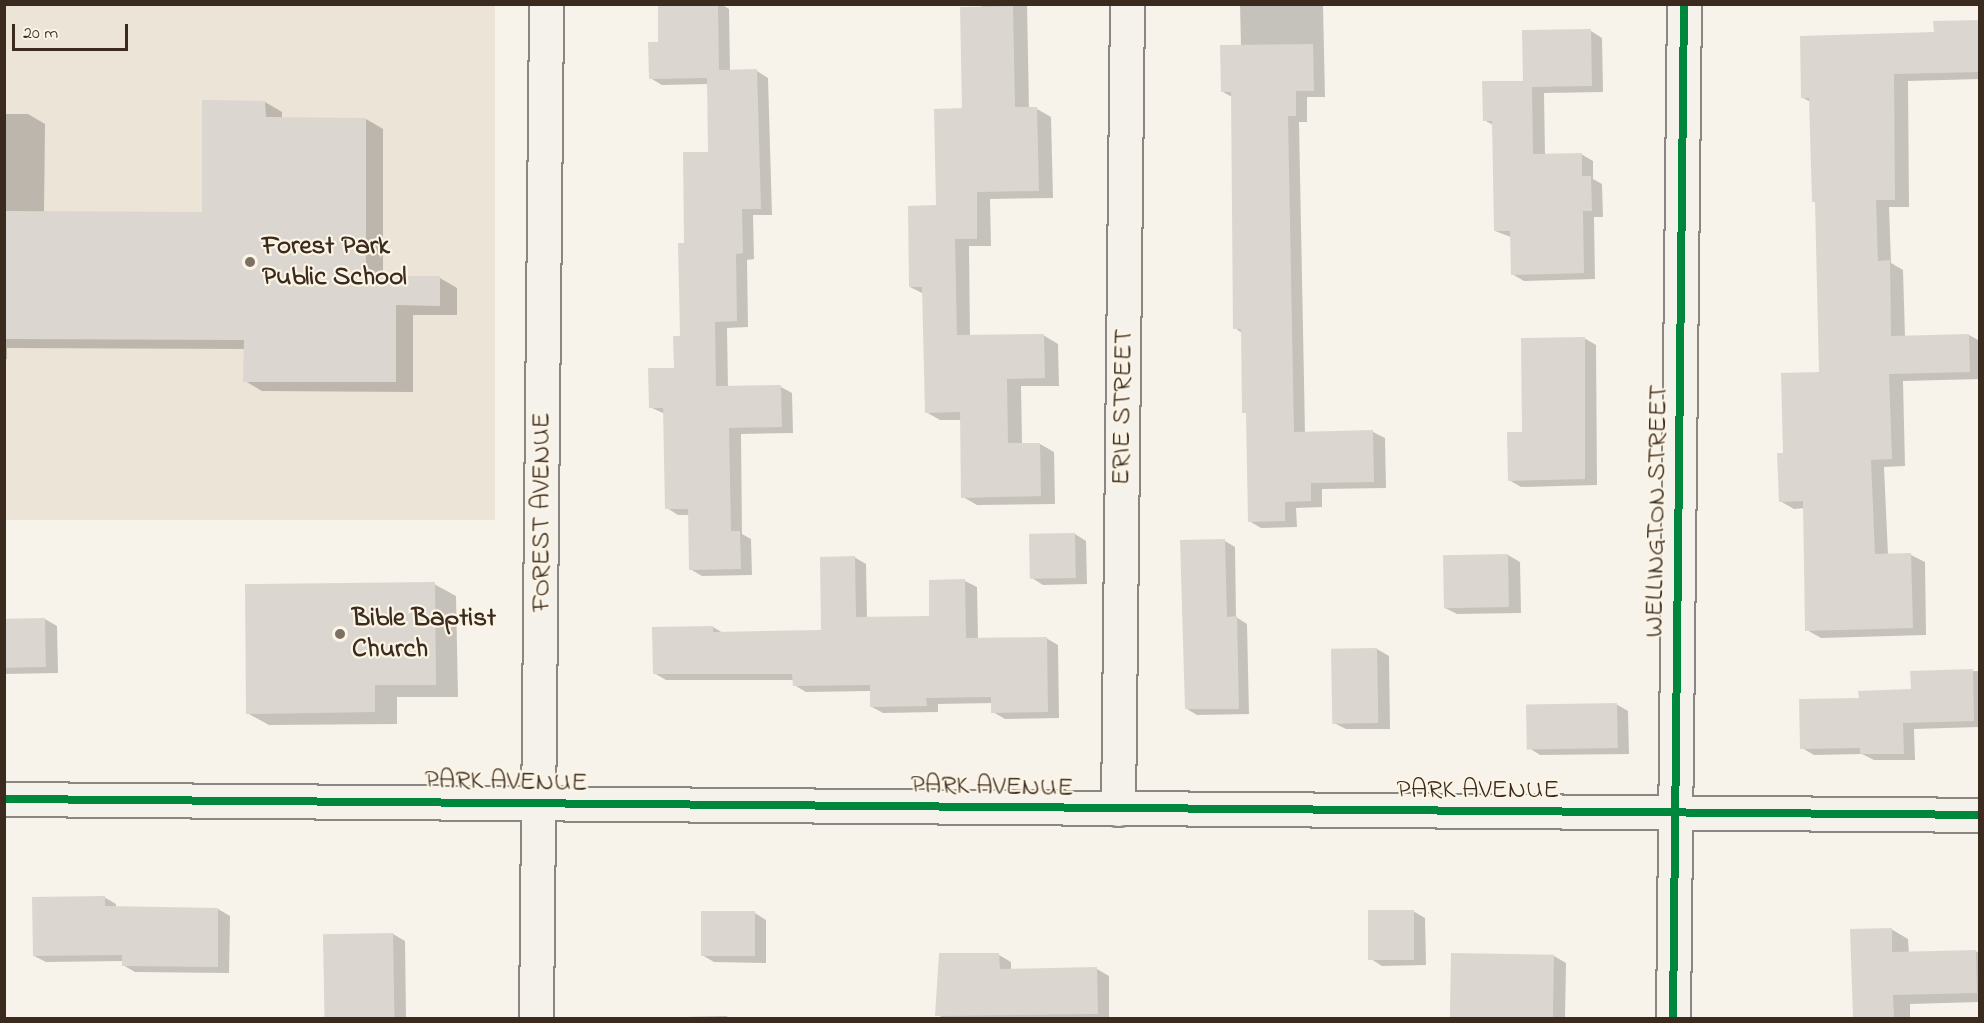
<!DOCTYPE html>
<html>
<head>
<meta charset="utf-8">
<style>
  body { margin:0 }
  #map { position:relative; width:1984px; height:1023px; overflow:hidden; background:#f7f3ea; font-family:"Indie Flower",sans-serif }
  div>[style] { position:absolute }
  .built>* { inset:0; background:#ebe4d7; transform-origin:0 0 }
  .shadow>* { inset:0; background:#0003 }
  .building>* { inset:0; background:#dbd7d0; transform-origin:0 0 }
  .roads { filter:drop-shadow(2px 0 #8b867f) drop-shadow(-2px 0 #8b867f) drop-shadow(0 2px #8b867f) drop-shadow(0 -2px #8b867f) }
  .minor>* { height:33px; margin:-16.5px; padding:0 16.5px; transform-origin:16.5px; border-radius:16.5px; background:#f5f2ec }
  .cycleway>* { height:8px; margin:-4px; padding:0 4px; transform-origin:4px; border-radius:4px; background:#00873e }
  .dots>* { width:16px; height:16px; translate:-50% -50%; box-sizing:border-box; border:3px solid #fcf5e5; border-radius:50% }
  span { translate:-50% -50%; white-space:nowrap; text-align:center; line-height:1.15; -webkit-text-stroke:4.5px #fcf5e5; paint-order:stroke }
  .poi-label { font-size:27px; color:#3b2a1e; font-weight:700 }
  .left { translate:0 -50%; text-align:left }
  .street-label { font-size:27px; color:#3b2a1e }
  .frame { position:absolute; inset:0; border:6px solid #3b2a1e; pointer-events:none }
  .scale { position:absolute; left:12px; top:24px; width:116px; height:27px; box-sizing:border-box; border:3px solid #3b2a1e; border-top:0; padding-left:8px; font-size:18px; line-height:21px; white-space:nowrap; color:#3b2a1e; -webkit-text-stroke:4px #fcf5e5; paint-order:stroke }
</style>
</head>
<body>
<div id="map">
  <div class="built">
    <div style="left:5px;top:5px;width:490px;height:515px"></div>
  </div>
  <div class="shadow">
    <div style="clip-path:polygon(659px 4px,721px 4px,729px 9px,730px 71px,757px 71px,768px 78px,772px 215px,753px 215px,754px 259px,747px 260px,748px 327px,727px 328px,728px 388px,781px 387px,792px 393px,793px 433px,741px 434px,742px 534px,751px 539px,752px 575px,702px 576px,690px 569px,689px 515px,678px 515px,667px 508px,665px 414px,650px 407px,675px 369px,682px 337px,686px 244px,710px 153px,709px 84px,662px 85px,650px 78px,660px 43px)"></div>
    <div style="clip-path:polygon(982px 4px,1027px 4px,1029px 109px,1037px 109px,1051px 117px,1053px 198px,990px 199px,991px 246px,969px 246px,970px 337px,1043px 335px,1058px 344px,1059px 386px,1021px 386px,1022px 444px,1040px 444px,1054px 452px,1055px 504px,977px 505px,963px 497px,962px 420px,940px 420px,926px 412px,924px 294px,910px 287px,937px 207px,963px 110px)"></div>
    <div style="clip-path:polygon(1240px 4px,1331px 4px,1323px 5px,1325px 97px,1307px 97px,1307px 122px,1299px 122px,1305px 433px,1373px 432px,1385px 438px,1386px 488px,1322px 489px,1322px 507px,1296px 508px,1297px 527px,1261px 528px,1249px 521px,1248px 414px,1244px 412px,1242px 333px,1235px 328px,1232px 97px,1223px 92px,1241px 46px)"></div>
    <div style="clip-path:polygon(1980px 22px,1980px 79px,1908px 81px,1909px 207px,1889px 207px,1891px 263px,1903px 270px,1905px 337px,1969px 335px,1980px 341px,1980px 379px,1903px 381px,1905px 466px,1884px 467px,1888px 555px,1911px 555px,1925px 562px,1926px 635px,1821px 638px,1807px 630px,1805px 508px,1794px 509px,1780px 501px,1785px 454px,1821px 374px,1817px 203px,1811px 102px,1803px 98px,1935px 33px)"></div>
    <div style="clip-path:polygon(1591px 31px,1602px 38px,1603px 92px,1544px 93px,1545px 155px,1581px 154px,1593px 161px,1593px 179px,1602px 184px,1603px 217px,1594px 217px,1595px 279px,1524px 281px,1512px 274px,1511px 237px,1495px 231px,1493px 125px,1484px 120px,1524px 82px)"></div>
    <div style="clip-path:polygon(265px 102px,282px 112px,282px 119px,366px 119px,383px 129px,383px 278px,440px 278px,457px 288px,457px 315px,413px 315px,413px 392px,262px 391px,245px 381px,245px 349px,7px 348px,7px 359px,4px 360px,4px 114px,28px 114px,45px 124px,44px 213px,203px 214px)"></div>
    <div style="clip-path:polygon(1584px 338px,1596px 345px,1597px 485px,1521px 487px,1509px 480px,1524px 433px)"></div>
    <div style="clip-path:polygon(1075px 534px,1086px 541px,1087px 584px,1043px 585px,1032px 578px)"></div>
    <div style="clip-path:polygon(1225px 541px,1235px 547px,1236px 617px,1247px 624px,1249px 714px,1197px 715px,1187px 709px)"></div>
    <div style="clip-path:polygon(1508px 555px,1520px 562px,1521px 613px,1457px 614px,1445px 608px)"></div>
    <div style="clip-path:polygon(854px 557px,866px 564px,867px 618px,931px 617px,965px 581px,977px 587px,978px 639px,1046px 638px,1058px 645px,1059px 718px,1005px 719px,993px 712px,993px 703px,938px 704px,938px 712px,883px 713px,872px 707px,871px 691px,806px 692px,794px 685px,794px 680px,666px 680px,654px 673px,713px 627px,723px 633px,823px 631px)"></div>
    <div style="clip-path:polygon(434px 584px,456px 596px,458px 697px,397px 697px,397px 724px,269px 725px,247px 713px)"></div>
    <div style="clip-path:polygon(45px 619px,57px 626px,58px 673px,4px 674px,4px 620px)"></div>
    <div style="clip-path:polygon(1377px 649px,1389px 656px,1390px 729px,1346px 729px,1334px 723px)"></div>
    <div style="clip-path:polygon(1980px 671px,1980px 727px,1914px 729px,1915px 760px,1874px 760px,1862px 754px,1814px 755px,1802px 748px,1860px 699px,1912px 691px,1912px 672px)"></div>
    <div style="clip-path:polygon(1616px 704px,1628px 711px,1629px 754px,1540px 755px,1529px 748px)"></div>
    <div style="clip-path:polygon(104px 897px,116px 904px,116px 908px,218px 909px,230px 916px,229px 973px,135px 972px,123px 965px,124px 961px,46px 962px,34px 956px)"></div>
    <div style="clip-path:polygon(1413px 911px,1425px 918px,1426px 965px,1382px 966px,1371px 959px)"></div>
    <div style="clip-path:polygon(755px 913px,766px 920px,766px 963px,714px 962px,702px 955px)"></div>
    <div style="clip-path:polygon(1891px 929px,1908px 939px,1909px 953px,1976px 951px,1980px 954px,1980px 1002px,1910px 1004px,1910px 1018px,1854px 1016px)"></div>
    <div style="clip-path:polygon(393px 934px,405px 941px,406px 1018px,326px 1018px,324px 935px)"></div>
    <div style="clip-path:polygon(999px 955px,1011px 962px,1011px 970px,1097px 969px,1109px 976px,1109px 1018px,944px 1018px,937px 1015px)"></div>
    <div style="clip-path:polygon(1452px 955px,1554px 956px,1566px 963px,1565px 1018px,1454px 1018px,1451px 1017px)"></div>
    <div style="clip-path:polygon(726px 1016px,730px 1018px,685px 1018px,684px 1017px)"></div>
  </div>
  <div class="building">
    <div style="clip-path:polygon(658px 4px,718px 4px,719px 70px,757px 69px,761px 209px,742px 209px,743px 253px,736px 254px,737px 321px,715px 322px,716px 386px,781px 385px,782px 427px,729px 428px,731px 531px,740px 531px,741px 569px,689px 570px,688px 509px,665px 509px,663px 408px,649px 408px,648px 368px,674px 368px,673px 336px,680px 336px,678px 243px,684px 243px,683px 152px,708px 152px,707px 78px,649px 79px,648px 42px,658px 42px)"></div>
    <div style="clip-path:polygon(1013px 6px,1015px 107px,1037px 107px,1039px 191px,977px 192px,977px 239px,955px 239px,957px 335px,1044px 334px,1045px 378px,1007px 379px,1008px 443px,1040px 443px,1041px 496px,961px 498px,960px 412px,925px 413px,922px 287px,909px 287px,908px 206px,936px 205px,934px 109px,962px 108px,960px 7px)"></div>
    <div style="clip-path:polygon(1980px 20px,1980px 72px,1894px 74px,1895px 200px,1876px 200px,1878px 261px,1890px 260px,1891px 336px,1969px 334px,1970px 372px,1889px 374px,1892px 459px,1871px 460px,1875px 554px,1911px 553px,1913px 628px,1805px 631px,1803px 501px,1779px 502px,1777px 453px,1783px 453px,1781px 373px,1819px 372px,1815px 202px,1812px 202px,1809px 98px,1801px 98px,1800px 36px,1934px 32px,1933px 21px)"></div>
    <div style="clip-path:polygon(1591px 29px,1592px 86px,1532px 87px,1533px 154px,1582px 153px,1582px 176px,1591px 176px,1592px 211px,1583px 211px,1584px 273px,1511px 275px,1510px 231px,1494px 231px,1492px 121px,1483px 121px,1482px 81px,1523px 81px,1522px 30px)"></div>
    <div style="clip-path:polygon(1313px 44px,1314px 91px,1296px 91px,1296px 116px,1288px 116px,1294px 432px,1373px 430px,1374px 482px,1311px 483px,1311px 501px,1285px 502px,1285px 521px,1248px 522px,1246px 413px,1242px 413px,1241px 329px,1233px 329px,1231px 92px,1221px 92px,1220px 45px)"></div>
    <div style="clip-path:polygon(202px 100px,265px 101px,266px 117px,366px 118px,366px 276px,440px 276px,440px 306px,396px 305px,396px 382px,243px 382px,244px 340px,4px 339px,4px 211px,202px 212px)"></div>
    <div style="clip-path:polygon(1585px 337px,1585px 479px,1508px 481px,1507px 432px,1522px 432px,1521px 338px)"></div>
    <div style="left:1075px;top:533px;width:45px;height:46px;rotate:89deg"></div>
    <div style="clip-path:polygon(1225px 539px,1227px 617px,1237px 616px,1239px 709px,1185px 709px,1180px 540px)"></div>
    <div style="left:1508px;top:554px;width:53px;height:65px;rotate:89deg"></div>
    <div style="clip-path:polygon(855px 556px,856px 617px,929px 616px,929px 580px,965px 579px,966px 638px,1047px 637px,1048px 712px,991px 713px,991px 697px,926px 698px,927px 706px,870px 707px,870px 685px,793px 686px,792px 674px,653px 674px,652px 627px,713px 626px,713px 632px,821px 630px,820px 557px)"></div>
    <div style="clip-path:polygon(435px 582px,436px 685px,375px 685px,375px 712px,246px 714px,245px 584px)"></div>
    <div style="left:45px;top:618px;width:49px;height:41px;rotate:89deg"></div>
    <div style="left:1377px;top:648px;width:75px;height:46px;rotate:89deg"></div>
    <div style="clip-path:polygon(1973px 669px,1974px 721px,1903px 723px,1904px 754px,1860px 754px,1860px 748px,1800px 749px,1799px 699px,1859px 698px,1858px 691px,1911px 689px,1910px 671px)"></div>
    <div style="left:1617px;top:703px;width:45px;height:91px;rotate:89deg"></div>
    <div style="clip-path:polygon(105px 896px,105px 906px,218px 908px,218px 967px,122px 966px,122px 955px,33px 956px,32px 897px)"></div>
    <div style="left:1368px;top:910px;width:46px;height:50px"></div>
    <div style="left:701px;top:911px;width:54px;height:45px"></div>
    <div style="clip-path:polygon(1892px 928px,1892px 952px,1976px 950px,1977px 993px,1893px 995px,1894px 1017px,1853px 1017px,1850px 929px)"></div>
    <div style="left:393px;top:933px;width:85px;height:70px;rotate:89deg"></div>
    <div style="clip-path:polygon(939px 953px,999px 953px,1000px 969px,1097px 967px,1098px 1014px,935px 1016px)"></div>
    <div style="left:1451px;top:953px;width:103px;height:65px;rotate:1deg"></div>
  </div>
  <div class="roads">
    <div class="minor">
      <div style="left:4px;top:799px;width:1976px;rotate:0.46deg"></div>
      <div style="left:1118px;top:809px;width:805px;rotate:-89.36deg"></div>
      <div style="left:536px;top:1018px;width:1014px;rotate:-89.43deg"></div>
      <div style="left:1673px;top:1018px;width:1014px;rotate:-89.38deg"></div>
    </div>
  </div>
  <div class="cycleway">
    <div style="left:4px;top:799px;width:1976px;rotate:0.46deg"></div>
    <div style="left:1673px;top:1018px;width:1014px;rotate:-89.38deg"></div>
  </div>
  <div class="dots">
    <div style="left:250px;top:262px;background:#7d7065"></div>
    <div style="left:340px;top:634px;background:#7d7065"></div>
  </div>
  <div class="poi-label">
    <span class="left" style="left:262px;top:262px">Forest Park<br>Public School</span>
    <span class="left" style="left:352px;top:634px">Bible Baptist<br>Church</span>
  </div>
  <div class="street-label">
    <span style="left:1123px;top:407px;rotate:-89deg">ERIE STREET</span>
    <span style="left:1657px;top:511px;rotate:-89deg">WELLINGTON STREET</span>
    <span style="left:542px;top:512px;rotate:-90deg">FOREST AVENUE</span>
    <span style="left:506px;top:782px;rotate:1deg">PARK AVENUE</span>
    <span style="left:992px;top:787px;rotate:1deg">PARK AVENUE</span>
    <span style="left:1478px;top:791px">PARK AVENUE</span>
  </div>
  <div class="frame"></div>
  <div class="scale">20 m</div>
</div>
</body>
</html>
